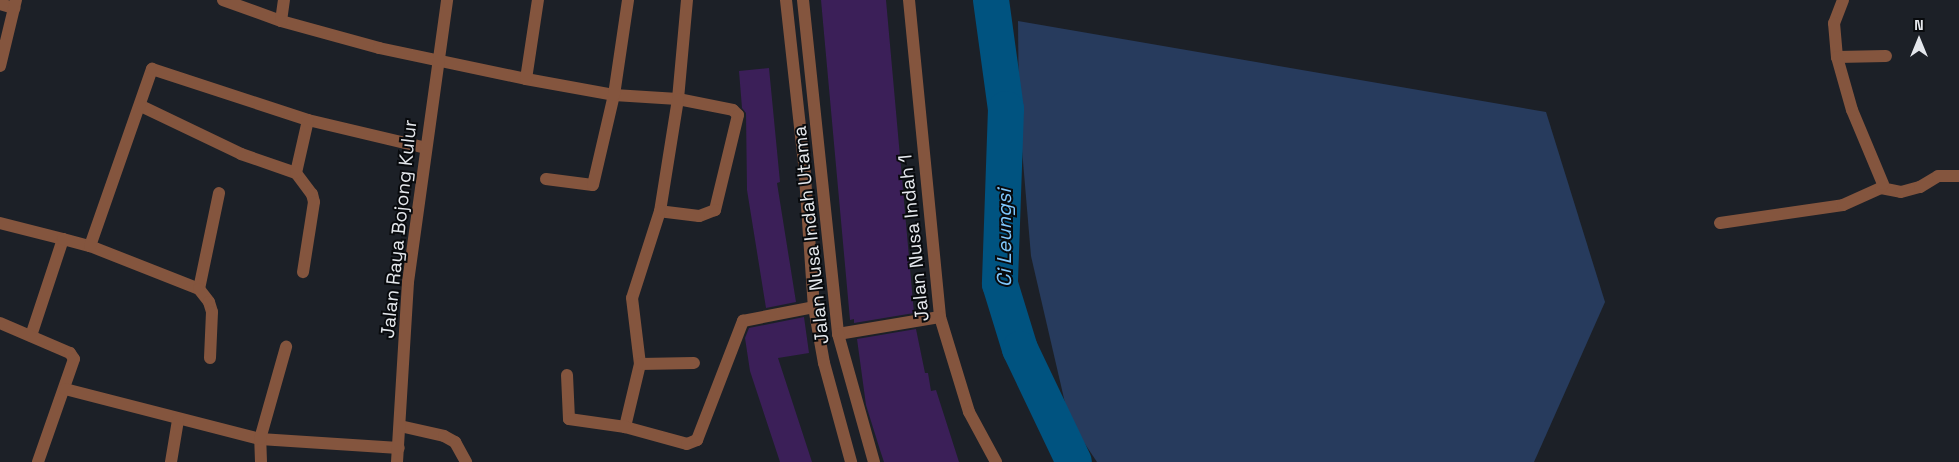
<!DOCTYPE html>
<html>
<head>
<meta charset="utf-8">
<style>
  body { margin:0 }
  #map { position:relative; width:1959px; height:462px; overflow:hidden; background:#1c2027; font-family:"Space Grotesk",sans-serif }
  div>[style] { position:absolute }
  .green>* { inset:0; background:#273b5d }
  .river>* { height:36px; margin:-18px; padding:0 18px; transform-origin:18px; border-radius:18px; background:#005380 }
  .building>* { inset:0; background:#3b1f58 }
  .minor>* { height:12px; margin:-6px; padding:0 6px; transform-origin:6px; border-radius:6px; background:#84553e }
  .tertiary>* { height:12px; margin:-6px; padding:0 6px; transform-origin:6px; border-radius:6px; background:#84553e }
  span { translate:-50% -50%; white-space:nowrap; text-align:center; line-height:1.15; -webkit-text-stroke:4px #080a0d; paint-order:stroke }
  .street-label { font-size:19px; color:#e4e7ec }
  .water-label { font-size:20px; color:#7fc7fc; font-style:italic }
  .north { position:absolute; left:1894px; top:15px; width:50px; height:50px; -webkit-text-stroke:4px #080a0d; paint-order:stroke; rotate:0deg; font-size:14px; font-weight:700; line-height:20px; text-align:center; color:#e4e7ec }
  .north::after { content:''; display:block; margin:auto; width:18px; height:22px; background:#e4e7ec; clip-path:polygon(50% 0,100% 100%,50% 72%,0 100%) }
</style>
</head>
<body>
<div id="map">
  <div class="green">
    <div style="clip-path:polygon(1018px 21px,1546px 112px,1605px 302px,1534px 462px,1097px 462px,1069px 420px,1031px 256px,1019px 114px)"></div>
  </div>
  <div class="river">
    <div style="left:991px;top:0;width:110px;rotate:82.2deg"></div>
    <div style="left:1006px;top:109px;width:175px;rotate:92deg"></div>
    <div style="left:1000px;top:284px;width:68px;rotate:72.9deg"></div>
    <div style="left:1020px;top:349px;width:125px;rotate:64.5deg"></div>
  </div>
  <div class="building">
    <div style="clip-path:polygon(821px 0,886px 0,914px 313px,854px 323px,854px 319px,850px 320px)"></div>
    <div style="clip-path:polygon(769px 68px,780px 182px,777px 183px,796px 302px,766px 308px,747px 190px,746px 113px,742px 108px,739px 71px)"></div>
    <div style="clip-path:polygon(804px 317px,809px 353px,778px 358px,812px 462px,780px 462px,750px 371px,745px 338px,749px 328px)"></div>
    <div style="clip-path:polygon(916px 329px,925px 373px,928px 373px,931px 391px,936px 390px,959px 462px,884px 462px,880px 450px,866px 405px,857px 339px)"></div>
  </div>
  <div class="minor">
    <div style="left:223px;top:0;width:62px;rotate:19.9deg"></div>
    <div style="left:281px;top:21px;width:102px;rotate:15.4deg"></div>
    <div style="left:379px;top:48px;width:150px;rotate:11.9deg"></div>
    <div style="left:526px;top:79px;width:89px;rotate:10.3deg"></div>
    <div style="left:614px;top:95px;width:64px;rotate:3.6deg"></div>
    <div style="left:678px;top:99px;width:56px;rotate:11.3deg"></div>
    <div style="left:733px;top:110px;width:7px;rotate:45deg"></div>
    <div style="left:738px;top:115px;width:98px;rotate:103.6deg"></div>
    <div style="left:715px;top:210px;width:17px;rotate:159deg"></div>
    <div style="left:699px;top:216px;width:39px;rotate:-173deg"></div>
    <div style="left:687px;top:0;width:99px;rotate:95.2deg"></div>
    <div style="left:678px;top:99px;width:113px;rotate:99.1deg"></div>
    <div style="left:660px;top:211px;width:91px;rotate:107.8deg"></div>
    <div style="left:632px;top:298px;width:66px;rotate:83.1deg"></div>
    <div style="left:640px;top:364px;width:65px;rotate:103.4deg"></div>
    <div style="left:625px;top:427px;width:64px;rotate:15.3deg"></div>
    <div style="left:687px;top:444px;width:11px;rotate:-22deg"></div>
    <div style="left:697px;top:440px;width:128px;rotate:-68.9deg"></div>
    <div style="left:743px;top:321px;width:72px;rotate:-11.2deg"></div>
    <div style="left:909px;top:0;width:319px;rotate:84.4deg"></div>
    <div style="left:940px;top:317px;width:99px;rotate:73deg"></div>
    <div style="left:969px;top:412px;width:57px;rotate:61.6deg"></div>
    <div style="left:1843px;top:0;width:25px;rotate:111deg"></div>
    <div style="left:1834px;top:23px;width:34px;rotate:85deg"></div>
    <div style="left:1837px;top:57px;width:49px;rotate:-1.2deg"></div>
    <div style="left:0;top:4px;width:15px;rotate:16deg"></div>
    <div style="left:281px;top:21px;width:21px;rotate:-82deg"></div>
    <div style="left:0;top:66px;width:68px;rotate:-76.4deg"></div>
    <div style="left:526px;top:79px;width:80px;rotate:-81.4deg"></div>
    <div style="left:141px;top:106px;width:111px;rotate:25.6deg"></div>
    <div style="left:241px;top:154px;width:58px;rotate:19.1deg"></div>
    <div style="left:296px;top:173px;width:26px;rotate:53deg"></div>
    <div style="left:312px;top:194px;width:8px;rotate:76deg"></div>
    <div style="left:314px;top:202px;width:71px;rotate:98.9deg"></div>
    <div style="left:308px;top:120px;width:121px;rotate:13.3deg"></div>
    <div style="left:546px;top:179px;width:47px;rotate:7.3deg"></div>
    <div style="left:593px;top:185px;width:92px;rotate:-76.9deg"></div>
    <div style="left:614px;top:95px;width:96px;rotate:-81.6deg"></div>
    <div style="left:1881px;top:188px;width:20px;rotate:11deg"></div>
    <div style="left:1901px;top:192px;width:20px;rotate:-15deg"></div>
    <div style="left:1920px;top:187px;width:21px;rotate:-31deg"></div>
    <div style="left:1938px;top:176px;width:21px"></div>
    <div style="left:0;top:223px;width:65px;rotate:14.3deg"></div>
    <div style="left:63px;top:239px;width:102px;rotate:108.3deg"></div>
    <div style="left:1720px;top:223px;width:124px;rotate:-8.3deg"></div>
    <div style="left:1843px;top:205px;width:42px;rotate:-24.1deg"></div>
    <div style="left:1881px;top:188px;width:4px;rotate:-63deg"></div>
    <div style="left:1883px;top:184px;width:80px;rotate:-112.7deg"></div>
    <div style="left:1852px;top:110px;width:55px;rotate:-105.8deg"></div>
    <div style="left:63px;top:239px;width:28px;rotate:15deg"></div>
    <div style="left:90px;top:246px;width:117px;rotate:21.5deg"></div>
    <div style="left:199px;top:289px;width:98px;rotate:-78.2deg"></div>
    <div style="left:90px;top:246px;width:188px;rotate:-70.7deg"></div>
    <div style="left:152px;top:69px;width:164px;rotate:18.1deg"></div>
    <div style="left:308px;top:120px;width:54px;rotate:102.8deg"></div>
    <div style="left:199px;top:289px;width:16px;rotate:52deg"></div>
    <div style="left:209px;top:302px;width:10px;rotate:73deg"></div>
    <div style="left:212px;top:312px;width:46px;rotate:92.5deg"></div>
    <div style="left:0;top:323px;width:76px;rotate:23.2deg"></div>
    <div style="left:70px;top:353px;width:7px;rotate:56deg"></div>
    <div style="left:74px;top:359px;width:109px;rotate:109.3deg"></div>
    <div style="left:838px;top:334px;width:103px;rotate:-9.5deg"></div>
    <div style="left:640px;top:364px;width:54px;rotate:-1.1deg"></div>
    <div style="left:567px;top:375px;width:44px;rotate:87.4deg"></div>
    <div style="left:569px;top:419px;width:57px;rotate:8.1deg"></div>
    <div style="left:65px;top:389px;width:201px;rotate:14.4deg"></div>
    <div style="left:260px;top:439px;width:139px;rotate:3.7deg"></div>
    <div style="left:400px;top:426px;width:45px;rotate:12.8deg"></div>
    <div style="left:444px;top:436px;width:13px;rotate:29deg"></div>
    <div style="left:455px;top:442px;width:23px;rotate:61deg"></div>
    <div style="left:171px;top:462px;width:43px;rotate:-80.5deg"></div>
    <div style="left:261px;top:462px;width:23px;rotate:-92deg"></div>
    <div style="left:260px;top:439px;width:96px;rotate:-74.2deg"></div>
  </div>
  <div class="tertiary">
    <div style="left:786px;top:0;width:163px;rotate:83.7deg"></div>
    <div style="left:804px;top:162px;width:145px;rotate:86.1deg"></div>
    <div style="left:814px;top:307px;width:57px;rotate:79.9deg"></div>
    <div style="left:824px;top:363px;width:103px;rotate:74.7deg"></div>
    <div style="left:803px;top:0;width:336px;rotate:84deg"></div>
    <div style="left:838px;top:334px;width:133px;rotate:74.3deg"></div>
    <div style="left:397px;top:462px;width:180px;rotate:-86.5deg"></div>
    <div style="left:408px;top:282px;width:285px;rotate:-82.1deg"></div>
  </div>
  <div class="street-label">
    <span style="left:399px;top:229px;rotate:-84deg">Jalan Raya Bojong Kulur</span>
    <span style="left:811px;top:235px;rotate:-96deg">Jalan Nusa Indah Utama</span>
    <span style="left:914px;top:238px;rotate:-96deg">Jalan Nusa Indah 1</span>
  </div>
  <div class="water-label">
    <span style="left:1004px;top:238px;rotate:-90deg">Ci Leungsi</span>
  </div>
  <div class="north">N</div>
</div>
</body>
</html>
